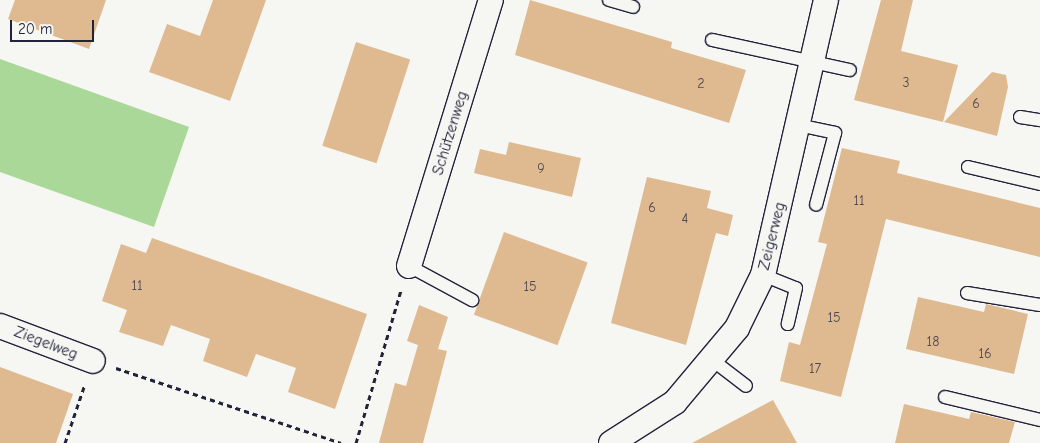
<!DOCTYPE html>
<html>
<head>
<meta charset="utf-8">
<style>
  body { margin:0 }
  #map { position:relative; width:1040px; height:443px; overflow:hidden; background:#f6f6f2; font-family:"Comic Neue",sans-serif }
  div>[style] { position:absolute }
  .green>* { inset:0; background:#a9d898 }
  .building>* { inset:0; background:#dfba90; transform-origin:0 0 }
  .path>* { height:3px; margin-top:-1.5px; transform-origin:0; background:repeating-linear-gradient(90deg,#22223b 0 5px,transparent 0 9px) }
  .roads { filter:drop-shadow(1px 0 #22223b) drop-shadow(-1px 0 #22223b) drop-shadow(0 1px #22223b) drop-shadow(0 -1px #22223b) }
  .service>* { height:12px; margin:-6px; padding:0 6px; transform-origin:6px; border-radius:6px; background:#f6f6f2 }
  .minor>* { height:24px; margin:-12px; padding:0 12px; transform-origin:12px; border-radius:12px; background:#f6f6f2 }
  span { translate:-50% -50%; white-space:nowrap; text-align:center; line-height:1.15; -webkit-text-stroke:4.5px #f6f6f2; paint-order:stroke }
  .number-label { font-size:14px; color:#514850 }
  .number-label span { -webkit-text-stroke-width:0 }
  .street-label { font-size:16px; color:#22223b }
  .scale { position:absolute; left:10px; top:20px; width:84px; height:22px; box-sizing:border-box; border:2px solid #22223b; border-top:0; padding-left:6px; font-size:15px; line-height:18px; white-space:nowrap; color:#22223b; -webkit-text-stroke:4px #f6f6f2; paint-order:stroke }
</style>
</head>
<body>
<div id="map">
  <div class="green">
    <div style="clip-path:polygon(0 59px,189px 127px,154px 227px,0 172px)"></div>
  </div>
  <div class="building">
    <div style="clip-path:polygon(15px 0,106px 0,89px 49px,8px 19px)"></div>
    <div style="clip-path:polygon(213px 0,266px 0,230px 101px,149px 72px,167px 24px,200px 36px)"></div>
    <div style="clip-path:polygon(530px 0,672px 42px,671px 48px,746px 70px,729px 123px,515px 55px)"></div>
    <div style="clip-path:polygon(881px 0,913px 0,901px 51px,958px 65px,943px 122px,854px 100px)"></div>
    <div style="left:356px;top:42px;width:57px;height:109px;rotate:18deg"></div>
    <div style="clip-path:polygon(992px 72px,1006px 75px,1008px 87px,997px 136px,944px 122px)"></div>
    <div style="clip-path:polygon(509px 142px,581px 158px,572px 197px,474px 173px,480px 149px,506px 155px)"></div>
    <div style="clip-path:polygon(842px 148px,900px 161px,897px 173px,1040px 208px,1040px 257px,886px 219px,841px 397px,780px 381px,789px 342px,800px 345px,827px 244px,818px 242px)"></div>
    <div style="clip-path:polygon(647px 177px,711px 191px,707px 208px,733px 215px,728px 236px,716px 233px,686px 345px,611px 323px)"></div>
    <div style="left:504px;top:232px;width:89px;height:88px;rotate:20deg"></div>
    <div style="clip-path:polygon(152px 238px,367px 314px,335px 409px,288px 392px,296px 368px,256px 354px,247px 377px,203px 361px,210px 339px,171px 325px,163px 346px,119px 332px,127px 310px,102px 301px,121px 244px,146px 253px)"></div>
    <div style="clip-path:polygon(918px 297px,984px 312px,986px 304px,1028px 314px,1014px 374px,906px 349px)"></div>
    <div style="clip-path:polygon(419px 305px,448px 317px,438px 349px,447px 351px,423px 443px,379px 443px,395px 383px,406px 386px,418px 345px,407px 341px)"></div>
    <div style="clip-path:polygon(0 367px,73px 394px,56px 443px,0 443px)"></div>
    <div style="clip-path:polygon(773px 400px,797px 443px,692px 443px)"></div>
    <div style="clip-path:polygon(904px 404px,969px 419px,971px 412px,1015px 422px,1009px 443px,895px 443px)"></div>
  </div>
  <div class="path">
    <div style="left:116px;top:368px;width:237px;rotate:18.4deg"></div>
    <div style="left:65px;top:443px;width:62px;rotate:-71.3deg"></div>
    <div style="left:356px;top:443px;width:159px;rotate:-73.6deg"></div>
  </div>
  <div class="roads">
    <div class="service">
      <div style="left:609px;top:0;width:25px;rotate:16deg"></div>
      <div style="left:712px;top:40px;width:141px;rotate:12.3deg"></div>
      <div style="left:1020px;top:117px;width:20px;rotate:9deg"></div>
      <div style="left:798px;top:125px;width:38px;rotate:12deg"></div>
      <div style="left:835px;top:133px;width:74px;rotate:104.8deg"></div>
      <div style="left:968px;top:167px;width:74px;rotate:13.3deg"></div>
      <div style="left:409px;top:266px;width:72px;rotate:28.4deg"></div>
      <div style="left:763px;top:275px;width:35px;rotate:22deg"></div>
      <div style="left:796px;top:288px;width:37px;rotate:103deg"></div>
      <div style="left:967px;top:293px;width:74px;rotate:9.3deg"></div>
      <div style="left:711px;top:359px;width:44px;rotate:37.6deg"></div>
      <div style="left:945px;top:397px;width:98px;rotate:13.6deg"></div>
    </div>
    <div class="minor">
      <div style="left:409px;top:266px;width:278px;rotate:-72.9deg"></div>
      <div style="left:0;top:326px;width:99px;rotate:20.6deg"></div>
      <div style="left:611px;top:443px;width:76px;rotate:-32.6deg"></div>
      <div style="left:675px;top:402px;width:97px;rotate:-50deg"></div>
      <div style="left:737px;top:328px;width:59px;rotate:-63.9deg"></div>
      <div style="left:763px;top:275px;width:282px;rotate:-77.1deg"></div>
    </div>
  </div>
  <div class="number-label">
    <span style="left:906px;top:83px">3</span>
    <span style="left:701px;top:84px">2</span>
    <span style="left:976px;top:104px">6</span>
    <span style="left:541px;top:169px">9</span>
    <span style="left:859px;top:201px">11</span>
    <span style="left:652px;top:208px">6</span>
    <span style="left:685px;top:219px">4</span>
    <span style="left:137px;top:286px">11</span>
    <span style="left:530px;top:287px">15</span>
    <span style="left:834px;top:318px">15</span>
    <span style="left:933px;top:342px">18</span>
    <span style="left:985px;top:354px">16</span>
    <span style="left:815px;top:369px">17</span>
  </div>
  <div class="street-label">
    <span style="left:450px;top:133px;rotate:-73deg">Schützenweg</span>
    <span style="left:772px;top:236px;rotate:-76deg">Zeigerweg</span>
    <span style="left:46px;top:343px;rotate:21deg">Ziegelweg</span>
  </div>
  <div class="scale">20 m</div>
</div>
</body>
</html>
